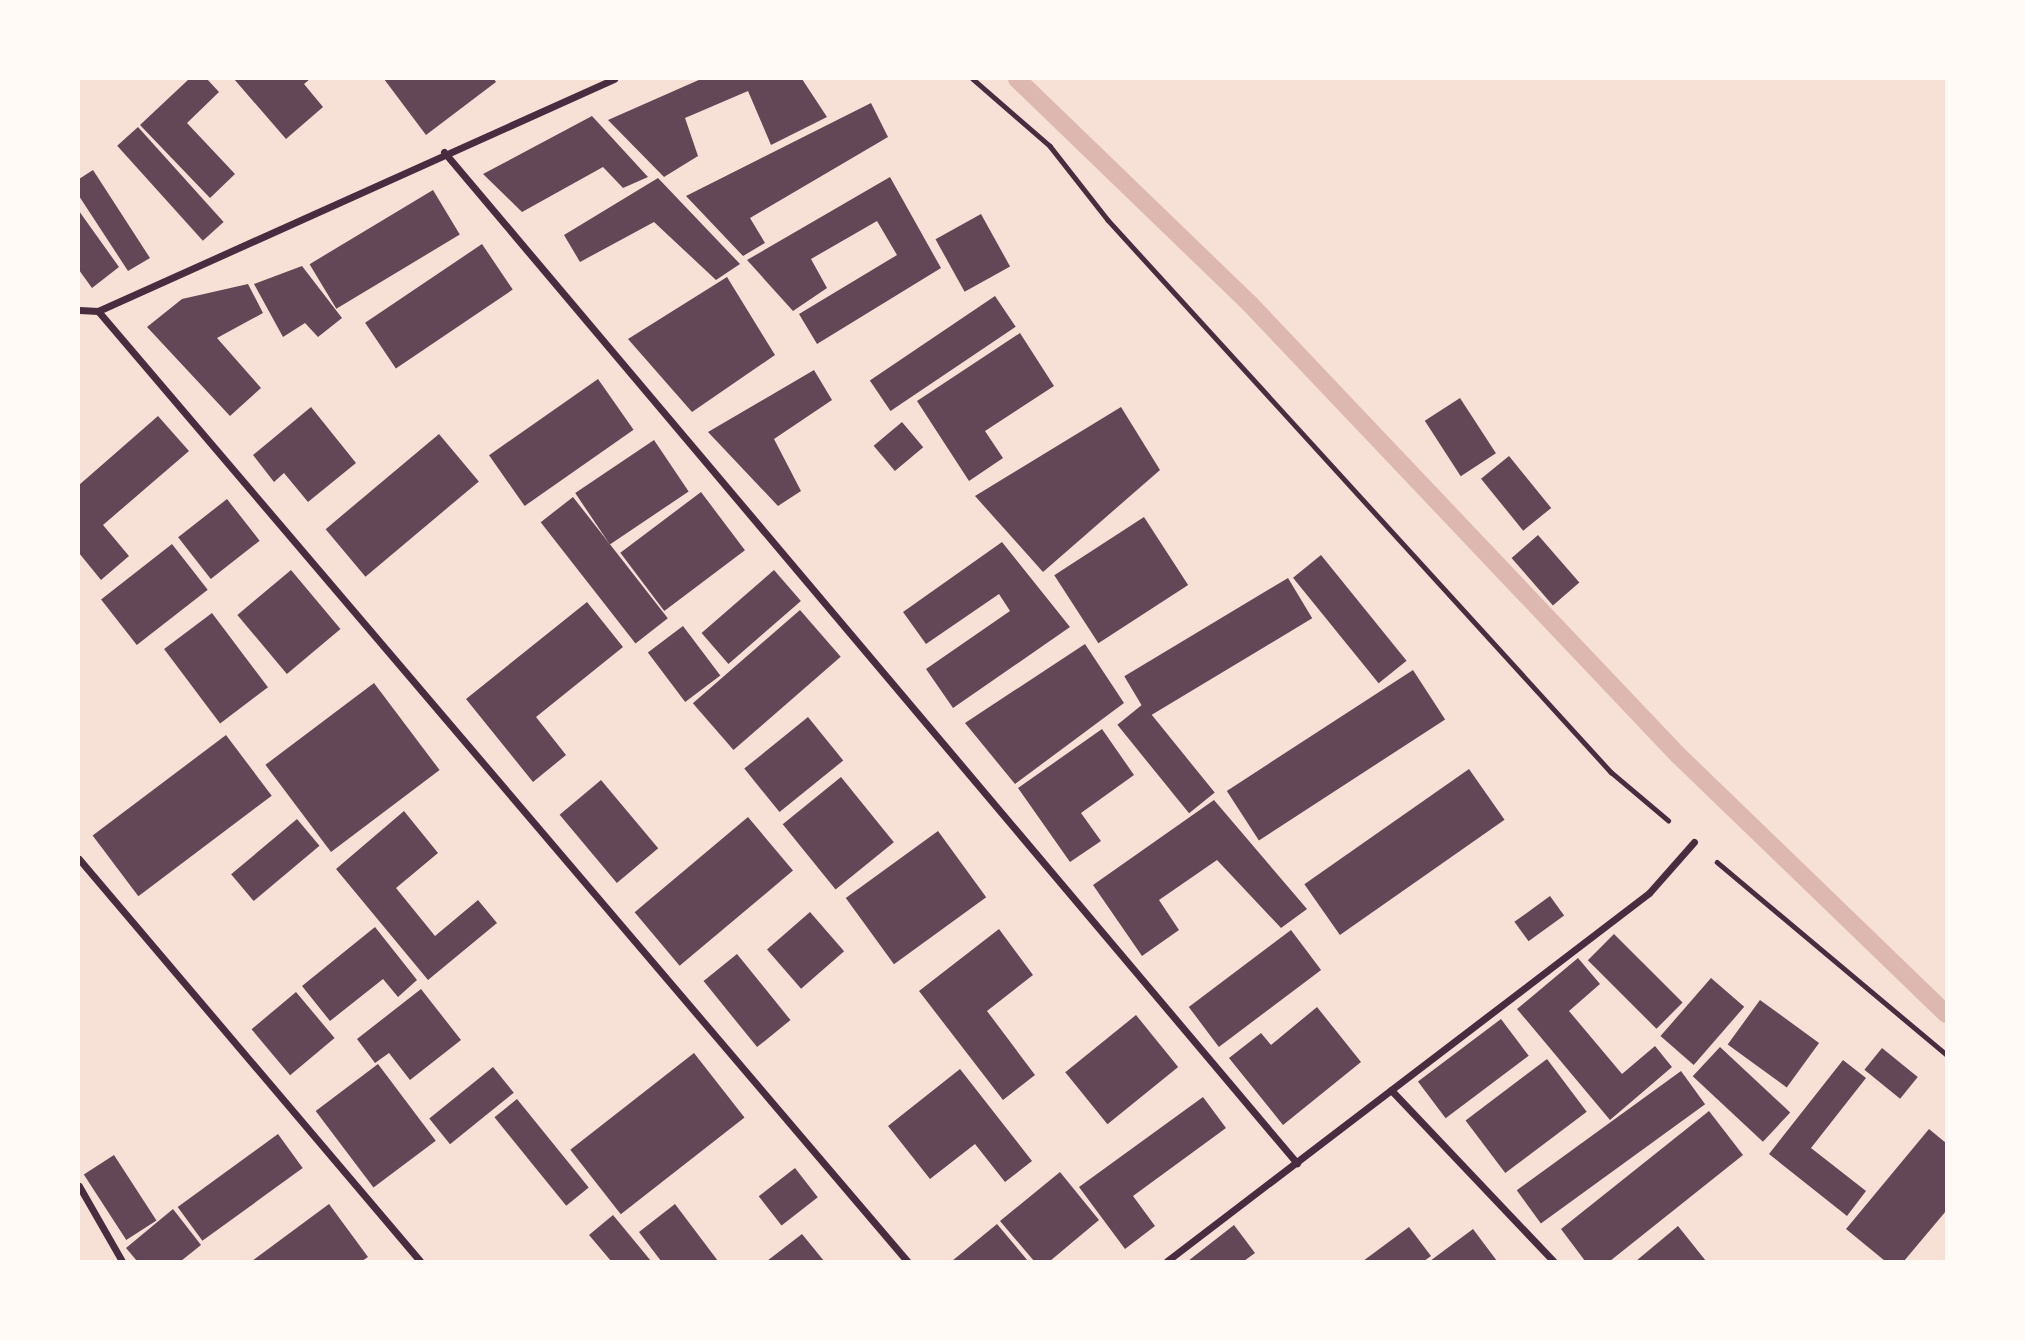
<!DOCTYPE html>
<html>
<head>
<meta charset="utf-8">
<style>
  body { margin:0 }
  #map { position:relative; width:2025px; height:1340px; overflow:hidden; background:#f7e1d7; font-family:"Space Grotesk",sans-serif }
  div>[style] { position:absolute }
  .stream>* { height:18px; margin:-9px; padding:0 9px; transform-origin:9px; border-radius:9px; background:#dcb8b0 }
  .building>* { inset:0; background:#644757; transform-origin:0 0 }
  .path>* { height:4.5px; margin:-2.25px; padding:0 2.25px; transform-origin:2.25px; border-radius:2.25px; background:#4a2c40 }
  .minor>* { height:7px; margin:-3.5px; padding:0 3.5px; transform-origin:3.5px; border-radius:3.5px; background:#4a2c40 }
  span { translate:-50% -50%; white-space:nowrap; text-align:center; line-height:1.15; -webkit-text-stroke:6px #fffaf5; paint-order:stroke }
  .frame { position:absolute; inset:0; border:80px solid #fffaf5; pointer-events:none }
</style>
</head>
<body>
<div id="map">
  <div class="stream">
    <div style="left:1017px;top:79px;width:324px;rotate:44deg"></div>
    <div style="left:1250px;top:304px;width:622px;rotate:46.5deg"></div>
    <div style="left:1678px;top:755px;width:373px;rotate:44deg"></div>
  </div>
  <div class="building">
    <div style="clip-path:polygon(189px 79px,207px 79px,219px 92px,187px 123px,235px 174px,210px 198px,140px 125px)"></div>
    <div style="clip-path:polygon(234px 79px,310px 79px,304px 84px,323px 107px,286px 139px)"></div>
    <div style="clip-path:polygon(384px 79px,494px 79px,496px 82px,426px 135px)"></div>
    <div style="clip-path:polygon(701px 79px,802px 79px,827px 117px,771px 145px,748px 91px,685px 118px,698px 156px,664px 177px,608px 120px)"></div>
    <div style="clip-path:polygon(871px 103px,888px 137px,750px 218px,765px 243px,743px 256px,686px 196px)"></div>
    <div style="clip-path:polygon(592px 116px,648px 177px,623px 188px,603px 167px,522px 212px,483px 174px)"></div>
    <div style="left:138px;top:127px;width:128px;height:28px;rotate:48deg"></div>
    <div style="clip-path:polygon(93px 170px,150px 258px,128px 271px,79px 196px,79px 179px)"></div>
    <div style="clip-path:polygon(890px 177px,941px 268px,817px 344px,799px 314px,897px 255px,877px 221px,811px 259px,827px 288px,793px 311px,747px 260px)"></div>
    <div style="clip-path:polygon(658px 178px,740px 264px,716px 280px,654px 222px,580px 262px,564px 235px)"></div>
    <div style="left:433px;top:190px;width:52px;height:144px;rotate:59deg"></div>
    <div style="clip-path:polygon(79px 211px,119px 267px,92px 288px,79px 270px)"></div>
    <div style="left:981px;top:214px;width:60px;height:52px;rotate:61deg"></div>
    <div style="left:482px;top:244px;width:55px;height:141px;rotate:56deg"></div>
    <div style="clip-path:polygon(302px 266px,342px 318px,318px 337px,305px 323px,283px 337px,254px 284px)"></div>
    <div style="clip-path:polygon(727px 277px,775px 355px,692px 412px,628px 339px)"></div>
    <div style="clip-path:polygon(248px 284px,263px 313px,217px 338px,261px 388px,230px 416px,147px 327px,182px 299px)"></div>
    <div style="left:995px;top:296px;width:37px;height:151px;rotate:56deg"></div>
    <div style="clip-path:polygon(1020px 333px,1054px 386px,985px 431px,1003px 458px,969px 481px,917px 401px)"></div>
    <div style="clip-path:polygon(814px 370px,832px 400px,774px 439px,801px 491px,778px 506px,708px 432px)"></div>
    <div style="left:598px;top:379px;width:62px;height:133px;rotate:55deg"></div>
    <div style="left:1460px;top:398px;width:66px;height:42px;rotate:57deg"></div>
    <div style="clip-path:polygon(311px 407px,356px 463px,308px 502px,284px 473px,274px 482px,253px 455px)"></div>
    <div style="clip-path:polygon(1121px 407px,1160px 470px,1043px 572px,975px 496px)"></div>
    <div style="clip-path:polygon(158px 416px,189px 451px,103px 525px,129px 556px,101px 580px,79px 553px,79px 485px)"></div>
    <div style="left:902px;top:422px;width:33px;height:37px;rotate:50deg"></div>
    <div style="left:439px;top:434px;width:62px;height:148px;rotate:50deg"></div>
    <div style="left:654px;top:440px;width:62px;height:95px;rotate:56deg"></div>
    <div style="left:1509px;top:456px;width:67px;height:36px;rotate:51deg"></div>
    <div style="left:701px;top:492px;width:73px;height:101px;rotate:53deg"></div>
    <div style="left:573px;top:497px;width:154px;height:41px;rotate:52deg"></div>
    <div style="left:227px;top:499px;width:53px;height:62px;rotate:52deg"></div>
    <div style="left:1144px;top:517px;width:81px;height:107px;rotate:57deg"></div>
    <div style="left:1538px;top:535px;width:63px;height:35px;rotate:49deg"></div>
    <div style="clip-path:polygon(1002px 542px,1070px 627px,953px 708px,926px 669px,1010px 611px,999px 594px,926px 644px,903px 612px)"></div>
    <div style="left:172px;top:544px;width:58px;height:90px;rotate:52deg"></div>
    <div style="left:1321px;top:555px;width:136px;height:36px;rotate:51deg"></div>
    <div style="left:291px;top:570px;width:77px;height:70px;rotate:50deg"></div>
    <div style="left:774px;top:570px;width:41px;height:96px;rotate:49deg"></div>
    <div style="left:1288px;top:578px;width:47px;height:191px;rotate:59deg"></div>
    <div style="clip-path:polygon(587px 602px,623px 647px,536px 717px,566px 755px,533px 782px,466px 699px)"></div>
    <div style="left:800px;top:610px;width:62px;height:142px;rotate:49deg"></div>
    <div style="left:212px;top:613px;width:93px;height:60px;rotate:53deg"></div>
    <div style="left:683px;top:626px;width:62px;height:44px;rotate:53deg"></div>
    <div style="clip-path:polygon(1085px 644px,1124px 703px,1015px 784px,965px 723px)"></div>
    <div style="left:1413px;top:670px;width:59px;height:222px;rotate:57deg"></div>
    <div style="left:374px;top:683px;width:109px;height:136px;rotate:53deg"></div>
    <div style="left:1143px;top:704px;width:114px;height:33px;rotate:51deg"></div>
    <div style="left:808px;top:717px;width:56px;height:82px;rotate:51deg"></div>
    <div style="clip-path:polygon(1102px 729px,1134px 775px,1081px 813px,1101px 841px,1070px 862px,1018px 788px)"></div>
    <div style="left:226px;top:735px;width:76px;height:167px;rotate:53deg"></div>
    <div style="left:1469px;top:769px;width:62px;height:201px;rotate:55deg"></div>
    <div style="left:841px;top:777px;width:84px;height:75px;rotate:51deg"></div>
    <div style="left:601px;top:780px;width:89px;height:54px;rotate:50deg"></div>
    <div style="clip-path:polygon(1214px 800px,1307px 909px,1281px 928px,1217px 860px,1159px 900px,1179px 930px,1142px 956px,1093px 885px)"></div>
    <div style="clip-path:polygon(404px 811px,438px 853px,396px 888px,435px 936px,478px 900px,497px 923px,428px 980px,336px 869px)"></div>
    <div style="left:748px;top:817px;width:70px;height:148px;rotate:50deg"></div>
    <div style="left:297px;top:819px;width:35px;height:86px;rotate:50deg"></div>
    <div style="left:938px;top:831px;width:82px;height:114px;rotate:54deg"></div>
    <div style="left:1550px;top:896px;width:24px;height:44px;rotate:54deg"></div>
    <div style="left:810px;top:912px;width:52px;height:57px;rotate:49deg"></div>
    <div style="clip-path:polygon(375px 927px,417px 980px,398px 997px,383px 979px,330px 1021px,302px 986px)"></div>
    <div style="clip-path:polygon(999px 929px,1033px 975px,987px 1011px,1035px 1075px,1003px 1100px,919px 991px)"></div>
    <div style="left:1291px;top:930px;width:50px;height:128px;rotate:53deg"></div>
    <div style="left:1614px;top:934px;width:97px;height:37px;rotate:45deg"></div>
    <div style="left:737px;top:954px;width:85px;height:43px;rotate:51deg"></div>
    <div style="clip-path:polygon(1578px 958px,1600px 984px,1569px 1011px,1622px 1074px,1655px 1046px,1672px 1067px,1610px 1120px,1517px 1009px)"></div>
    <div style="left:1711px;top:978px;width:44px;height:77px;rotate:41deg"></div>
    <div style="clip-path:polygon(421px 989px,461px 1040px,410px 1080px,389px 1053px,375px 1063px,357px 1039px)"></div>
    <div style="left:296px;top:992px;width:60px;height:58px;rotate:50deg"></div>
    <div style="left:1760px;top:1000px;width:73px;height:55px;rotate:36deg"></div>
    <div style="clip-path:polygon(1317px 1007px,1361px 1062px,1283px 1125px,1229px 1058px,1261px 1033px,1271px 1045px)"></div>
    <div style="left:1136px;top:1015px;width:67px;height:91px;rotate:51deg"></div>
    <div style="left:1501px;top:1019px;width:46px;height:104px;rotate:53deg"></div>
    <div style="left:1720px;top:1047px;width:96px;height:40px;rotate:43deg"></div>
    <div style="left:1882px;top:1048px;width:46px;height:28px;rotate:39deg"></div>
    <div style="left:694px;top:1053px;width:82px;height:157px;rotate:52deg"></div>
    <div style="left:1547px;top:1059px;width:66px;height:102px;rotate:53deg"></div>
    <div style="clip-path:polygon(1843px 1060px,1866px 1078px,1811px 1148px,1866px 1191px,1847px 1216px,1769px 1154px)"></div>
    <div style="left:378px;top:1064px;width:96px;height:78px;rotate:53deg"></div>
    <div style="left:493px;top:1067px;width:33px;height:82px;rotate:51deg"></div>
    <div style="clip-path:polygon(960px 1069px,1032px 1161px,1005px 1182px,975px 1144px,930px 1179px,888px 1126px)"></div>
    <div style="left:1681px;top:1071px;width:41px;height:203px;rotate:54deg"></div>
    <div style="clip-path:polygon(1203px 1097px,1226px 1128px,1133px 1196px,1155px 1226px,1125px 1249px,1079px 1187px)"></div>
    <div style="left:517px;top:1099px;width:114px;height:29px;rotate:51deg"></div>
    <div style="clip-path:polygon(1709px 1111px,1743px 1155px,1610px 1261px,1585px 1261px,1561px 1229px)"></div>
    <div style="clip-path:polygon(1929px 1129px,1946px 1143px,1946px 1211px,1904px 1261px,1885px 1261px,1846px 1229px)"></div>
    <div style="left:278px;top:1134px;width:42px;height:124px;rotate:54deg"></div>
    <div style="left:114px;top:1155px;width:78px;height:36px;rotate:57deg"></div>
    <div style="left:795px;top:1168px;width:37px;height:46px;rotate:52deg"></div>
    <div style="clip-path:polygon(1060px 1172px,1099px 1220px,1050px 1261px,1034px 1261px,1000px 1221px)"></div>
    <div style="clip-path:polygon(329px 1204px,368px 1257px,362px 1261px,252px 1261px)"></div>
    <div style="clip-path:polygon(675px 1204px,718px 1261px,661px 1261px,639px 1232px)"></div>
    <div style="clip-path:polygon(173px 1209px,201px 1245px,181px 1261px,137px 1261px,126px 1248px)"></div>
    <div style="clip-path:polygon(613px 1215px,651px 1261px,611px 1261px,589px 1235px)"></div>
    <div style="clip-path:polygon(997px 1224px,1028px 1261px,952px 1261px)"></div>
    <div style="clip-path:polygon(1234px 1225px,1255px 1253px,1244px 1261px,1188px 1261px)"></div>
    <div style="clip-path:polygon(1678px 1226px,1706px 1261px,1636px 1261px)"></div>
    <div style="clip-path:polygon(1409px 1227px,1431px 1256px,1424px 1261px,1363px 1261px)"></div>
    <div style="clip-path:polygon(1473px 1229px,1497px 1261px,1430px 1261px)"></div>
    <div style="clip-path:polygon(802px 1234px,824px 1261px,767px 1261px)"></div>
  </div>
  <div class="path">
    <div style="left:973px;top:79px;width:102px;rotate:41deg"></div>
    <div style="left:1050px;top:146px;width:94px;rotate:51.9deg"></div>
    <div style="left:1108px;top:220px;width:747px;rotate:47.66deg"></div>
    <div style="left:1611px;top:772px;width:75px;rotate:40.1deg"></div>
    <div style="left:1717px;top:862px;width:299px;rotate:40deg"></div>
  </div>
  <div class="minor">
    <div style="left:444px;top:152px;width:1323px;rotate:49.85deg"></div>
    <div style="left:79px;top:310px;width:19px;rotate:3deg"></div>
    <div style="left:98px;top:311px;width:566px;rotate:-24.21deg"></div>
    <div style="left:98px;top:311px;width:1248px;rotate:49.58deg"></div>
    <div style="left:79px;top:859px;width:527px;rotate:49.69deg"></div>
    <div style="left:1391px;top:1090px;width:236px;rotate:46.5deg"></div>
    <div style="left:79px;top:1186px;width:86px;rotate:60.2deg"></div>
    <div style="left:1167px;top:1261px;width:606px;rotate:-37.36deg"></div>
    <div style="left:1649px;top:893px;width:68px;rotate:-48.6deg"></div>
  </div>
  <div class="frame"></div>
</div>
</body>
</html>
